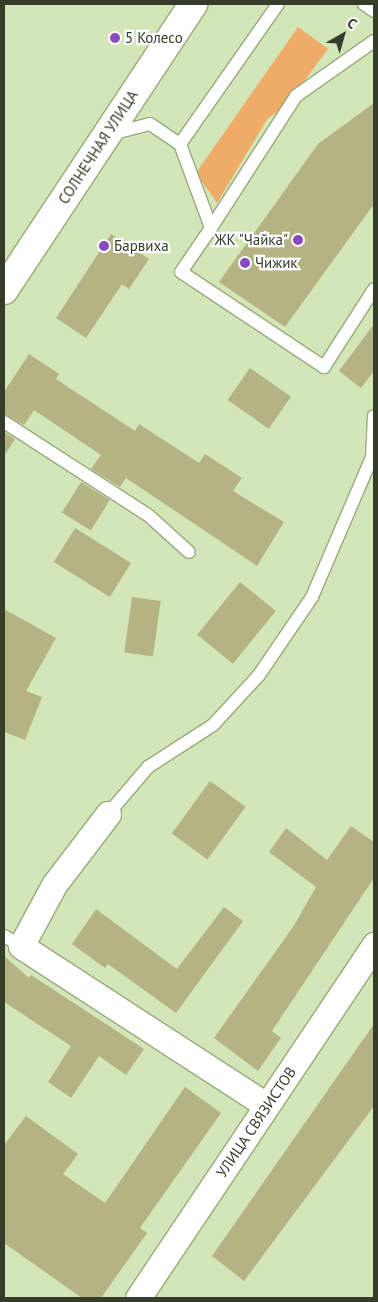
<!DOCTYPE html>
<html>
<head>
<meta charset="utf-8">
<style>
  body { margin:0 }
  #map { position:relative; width:378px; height:1302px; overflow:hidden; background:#d3e6b8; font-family:"PT Sans",sans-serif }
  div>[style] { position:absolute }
  .green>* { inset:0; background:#eeac68 }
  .building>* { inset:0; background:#b5b383; transform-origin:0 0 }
  .roads { filter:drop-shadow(1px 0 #98aa7d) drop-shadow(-1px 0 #98aa7d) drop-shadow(0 1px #98aa7d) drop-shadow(0 -1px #98aa7d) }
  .service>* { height:12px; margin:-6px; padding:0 6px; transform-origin:6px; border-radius:6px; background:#fff }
  .minor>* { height:25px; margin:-12.5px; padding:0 12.5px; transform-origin:12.5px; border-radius:12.5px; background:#fff }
  .secondary>* { height:28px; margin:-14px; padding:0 14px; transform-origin:14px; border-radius:14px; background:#fff }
  .dots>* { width:14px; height:14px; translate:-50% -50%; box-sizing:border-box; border:2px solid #fff; border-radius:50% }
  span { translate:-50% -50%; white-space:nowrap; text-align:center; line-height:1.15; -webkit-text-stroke:4.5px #fff; paint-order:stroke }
  .poi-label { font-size:15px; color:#353d2a }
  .left { translate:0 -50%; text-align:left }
  .right { translate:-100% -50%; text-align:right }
  .street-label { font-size:15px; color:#353d2a }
  .frame { position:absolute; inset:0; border:5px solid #353d2a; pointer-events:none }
  .north { position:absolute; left:318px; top:10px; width:50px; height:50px; -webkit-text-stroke:4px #fff; paint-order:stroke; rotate:38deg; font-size:14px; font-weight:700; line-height:20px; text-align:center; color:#353d2a }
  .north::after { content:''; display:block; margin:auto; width:18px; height:22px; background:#353d2a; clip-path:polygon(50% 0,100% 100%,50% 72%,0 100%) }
</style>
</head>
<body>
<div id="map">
  <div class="green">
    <div style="clip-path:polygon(298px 27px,328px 49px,284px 108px,268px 118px,217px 203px,196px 173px)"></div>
  </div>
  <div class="building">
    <div style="clip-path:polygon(374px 103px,374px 204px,285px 327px,219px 282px,318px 144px)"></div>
    <div style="clip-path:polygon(111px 234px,149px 259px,129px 289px,122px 284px,86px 338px,56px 318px)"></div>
    <div style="clip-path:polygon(374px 324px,374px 371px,361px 388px,339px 371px)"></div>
    <div style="clip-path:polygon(29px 354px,59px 374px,56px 379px,135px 431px,139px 424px,199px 463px,205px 454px,242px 478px,233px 491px,284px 522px,257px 566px,126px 478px,120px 487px,91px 469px,101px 455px,34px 410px,24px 425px,4px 414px,4px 392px)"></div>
    <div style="left:250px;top:368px;width:50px;height:39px;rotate:35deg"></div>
    <div style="clip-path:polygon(4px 432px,15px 439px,4px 456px)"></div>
    <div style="left:81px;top:482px;width:34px;height:36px;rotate:32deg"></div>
    <div style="left:75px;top:528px;width:66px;height:40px;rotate:32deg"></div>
    <div style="left:240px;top:582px;width:46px;height:68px;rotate:39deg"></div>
    <div style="left:132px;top:597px;width:29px;height:56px;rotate:8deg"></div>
    <div style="clip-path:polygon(4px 609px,56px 638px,26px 691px,42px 697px,25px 740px,4px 732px)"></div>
    <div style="left:210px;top:781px;width:44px;height:65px;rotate:36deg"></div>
    <div style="clip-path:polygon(351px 826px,374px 842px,374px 878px,272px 1031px,281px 1038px,258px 1071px,214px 1038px,293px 927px,316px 887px,269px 852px,286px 828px,327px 860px)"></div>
    <div style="clip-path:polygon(224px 907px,243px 921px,176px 1013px,108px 964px,105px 968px,72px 944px,96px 909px,177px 969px)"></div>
    <div style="clip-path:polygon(4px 956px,29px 978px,31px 975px,144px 1049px,126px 1075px,99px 1056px,71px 1098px,48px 1082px,71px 1046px,4px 1002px)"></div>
    <div style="clip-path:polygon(374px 1024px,374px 1106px,244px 1281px,212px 1256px)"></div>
    <div style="clip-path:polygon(185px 1087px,221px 1113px,140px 1228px,147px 1233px,101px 1298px,82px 1298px,4px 1243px,4px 1145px,26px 1116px,78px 1154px,63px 1174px,105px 1203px)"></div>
  </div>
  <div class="roads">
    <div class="service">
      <div style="left:364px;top:4px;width:12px;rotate:35deg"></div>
      <div style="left:111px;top:134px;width:40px;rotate:-14.4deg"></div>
      <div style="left:150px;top:124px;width:36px;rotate:34deg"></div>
      <div style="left:180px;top:144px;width:90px;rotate:69.7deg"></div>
      <div style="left:211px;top:228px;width:157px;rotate:-57.2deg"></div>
      <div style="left:296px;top:96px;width:95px;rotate:-35.2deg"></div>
      <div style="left:180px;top:144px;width:171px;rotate:-55deg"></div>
      <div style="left:211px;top:228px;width:53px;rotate:124.3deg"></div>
      <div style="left:181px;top:272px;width:172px;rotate:33.6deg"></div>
      <div style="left:324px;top:367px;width:93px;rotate:-57.3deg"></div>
      <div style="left:4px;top:422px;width:171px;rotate:32.9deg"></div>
      <div style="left:148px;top:515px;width:55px;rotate:42.1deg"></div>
      <div style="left:108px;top:814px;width:62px;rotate:-49.6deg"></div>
      <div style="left:148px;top:767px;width:77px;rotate:-32.9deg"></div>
      <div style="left:213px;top:725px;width:68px;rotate:-47.4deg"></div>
      <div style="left:259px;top:675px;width:94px;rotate:-55.8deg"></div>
      <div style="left:312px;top:597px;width:152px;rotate:-66.8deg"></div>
      <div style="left:372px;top:457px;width:41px;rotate:-87.2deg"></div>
      <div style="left:4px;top:936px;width:20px;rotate:30deg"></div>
    </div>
    <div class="minor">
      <div style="left:108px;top:814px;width:89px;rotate:127.3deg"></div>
      <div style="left:54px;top:885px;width:69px;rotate:118.4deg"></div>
      <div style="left:21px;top:946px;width:292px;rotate:33deg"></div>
      <div style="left:138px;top:1298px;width:425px;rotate:-56.2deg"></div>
    </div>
    <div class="secondary">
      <div style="left:4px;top:290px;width:343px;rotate:-56.5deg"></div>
    </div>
  </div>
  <div class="dots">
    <div style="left:115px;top:38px;background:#8849bf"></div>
    <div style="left:298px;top:240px;background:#8849bf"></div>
    <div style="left:104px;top:246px;background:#8849bf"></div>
    <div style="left:245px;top:263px;background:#8849bf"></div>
  </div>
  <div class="poi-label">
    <span class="left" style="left:125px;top:38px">5 Колесо</span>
    <span class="right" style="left:288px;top:240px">ЖК "Чайка"</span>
    <span class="left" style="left:114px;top:246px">Барвиха</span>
    <span class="left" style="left:255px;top:263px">Чижик</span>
  </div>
  <div class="street-label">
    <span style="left:98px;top:147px;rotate:-57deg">СОЛНЕЧНАЯ УЛИЦА</span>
    <span style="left:256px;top:1122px;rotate:-56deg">УЛИЦА СВЯЗИСТОВ</span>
  </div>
  <div class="frame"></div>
  <div class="north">С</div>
</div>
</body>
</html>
